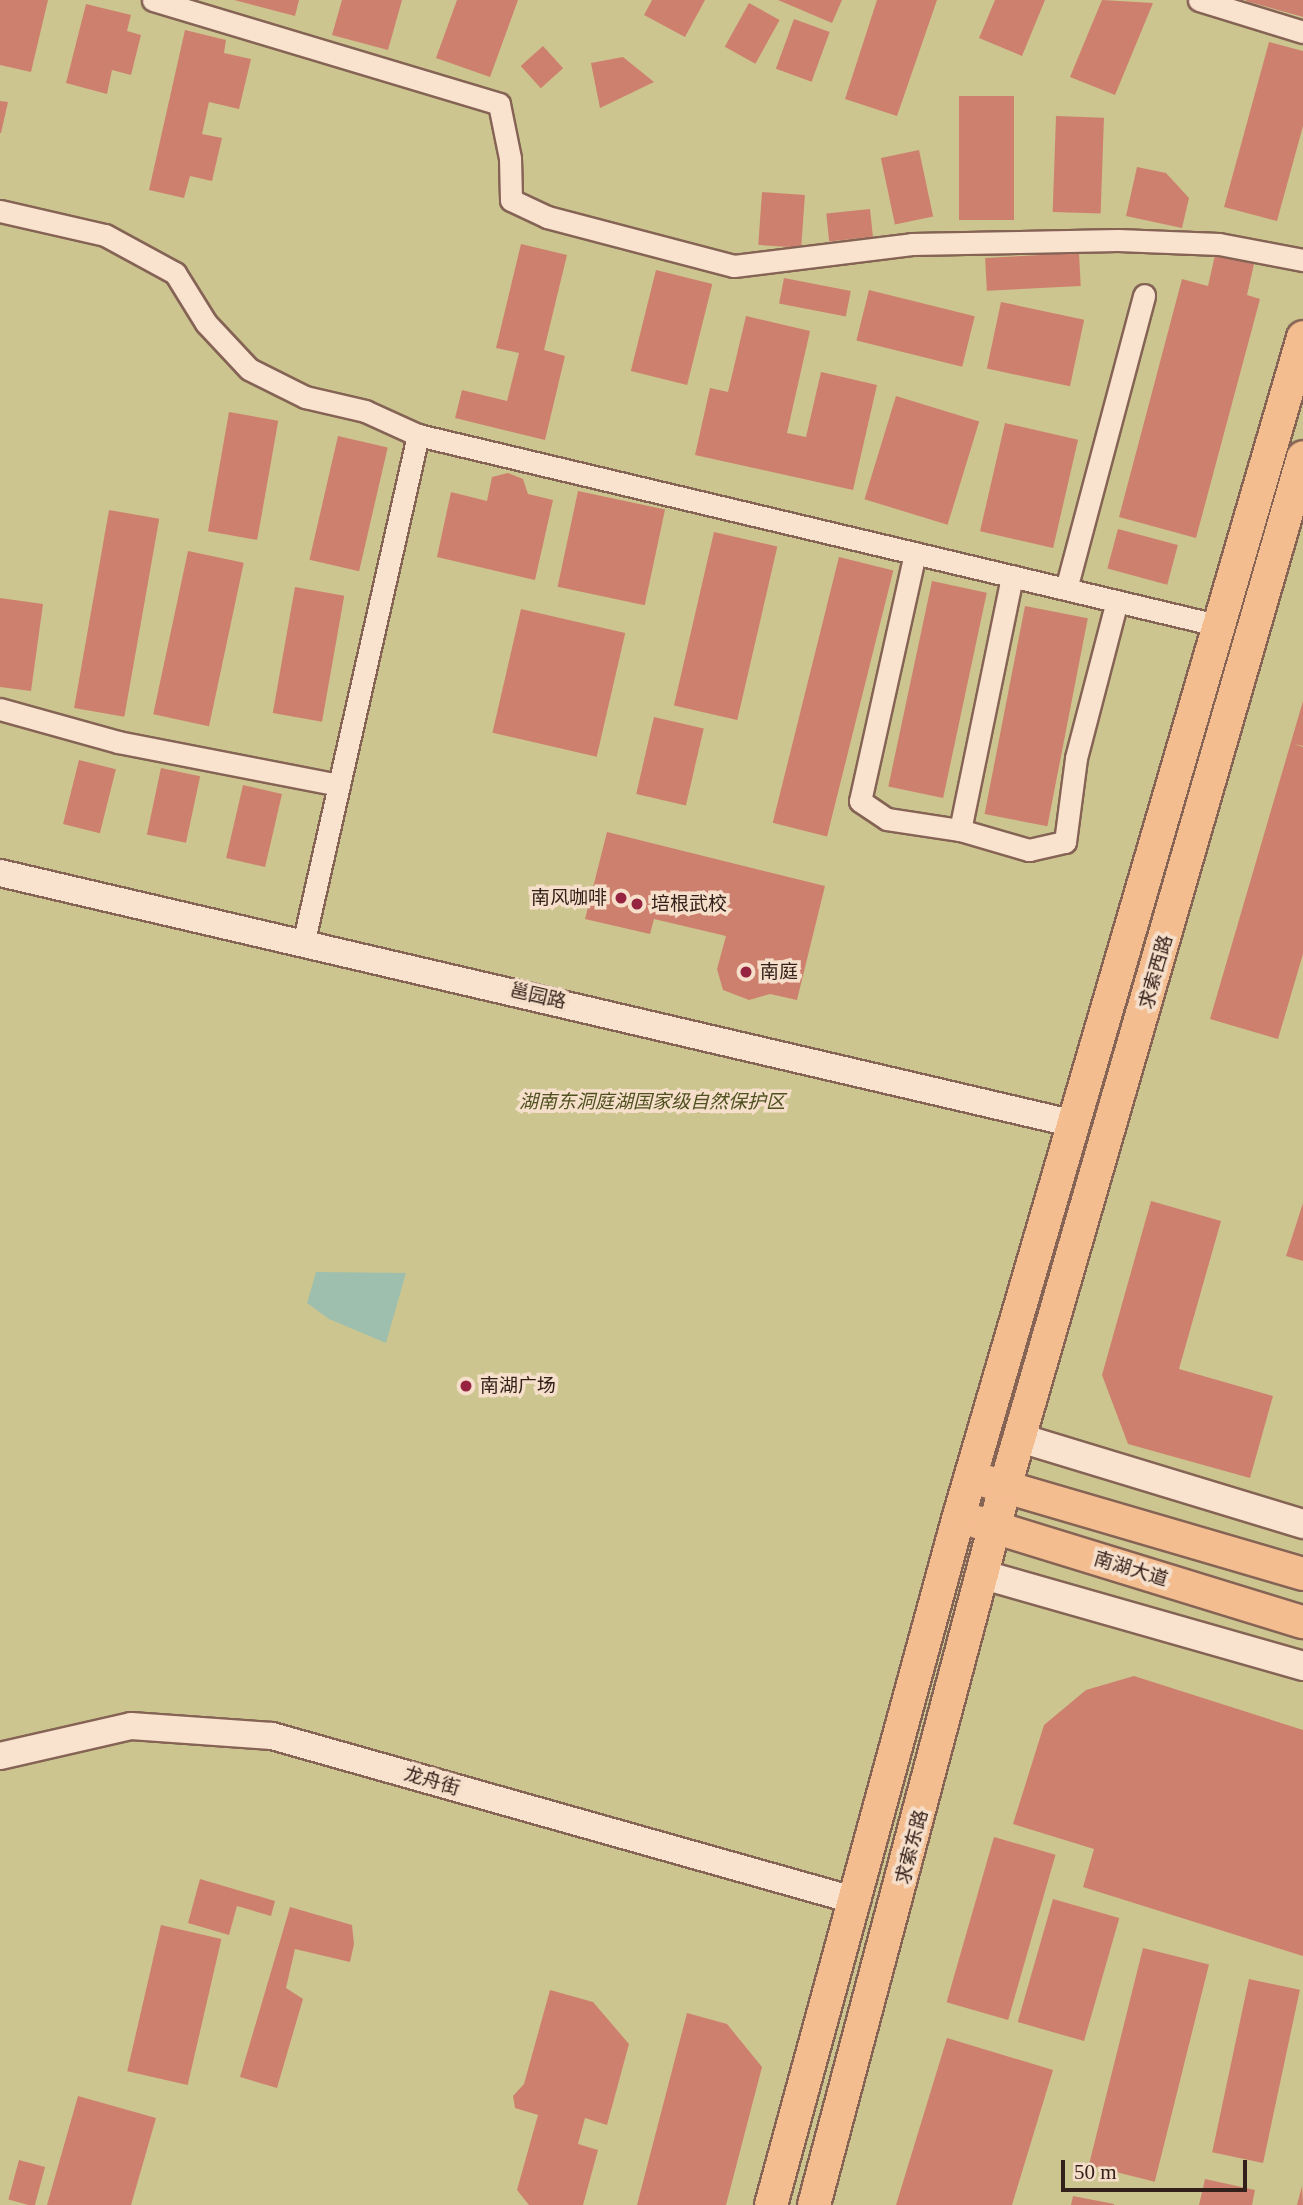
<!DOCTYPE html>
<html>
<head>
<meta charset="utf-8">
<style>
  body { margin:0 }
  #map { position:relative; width:1303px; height:2205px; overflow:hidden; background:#eed3bb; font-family:"Times New Roman","Noto Sans SC",serif }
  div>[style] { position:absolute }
  .green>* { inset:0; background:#ccc58f; transform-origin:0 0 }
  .water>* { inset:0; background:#9fbfae }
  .building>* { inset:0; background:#ce806f; transform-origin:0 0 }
  .roads { filter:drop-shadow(2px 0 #856355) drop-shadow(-2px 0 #856355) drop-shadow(0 2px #856355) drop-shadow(0 -2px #856355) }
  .minor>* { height:21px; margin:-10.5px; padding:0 10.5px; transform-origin:10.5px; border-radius:10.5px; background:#f9e2ce }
  .tertiary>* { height:26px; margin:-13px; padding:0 13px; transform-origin:13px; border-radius:13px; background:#f9e2ce }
  .secondary>* { height:28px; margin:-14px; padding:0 14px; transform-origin:14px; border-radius:14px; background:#f9e2ce }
  .primary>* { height:32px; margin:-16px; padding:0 16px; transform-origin:16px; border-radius:16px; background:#f4bd90 }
  .dots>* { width:19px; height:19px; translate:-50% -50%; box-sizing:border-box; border:4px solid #f6dfca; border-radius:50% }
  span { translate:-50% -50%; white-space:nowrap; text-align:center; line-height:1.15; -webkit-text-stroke:7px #f6dfca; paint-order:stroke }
  .poi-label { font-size:19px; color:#34201a }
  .right { translate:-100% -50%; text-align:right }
  .left { translate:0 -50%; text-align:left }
  .street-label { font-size:19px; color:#34201a }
  .park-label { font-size:19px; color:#505120; font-style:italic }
  .scale { position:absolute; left:1061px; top:2160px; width:186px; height:32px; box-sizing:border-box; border:4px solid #34201a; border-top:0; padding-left:9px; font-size:21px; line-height:24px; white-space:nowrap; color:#34201a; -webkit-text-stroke:5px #f6dfca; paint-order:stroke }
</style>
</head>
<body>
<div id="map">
  <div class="green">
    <div style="left:0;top:0;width:1303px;height:2205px"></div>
  </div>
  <div class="water">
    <div style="clip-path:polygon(316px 1272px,406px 1273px,386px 1343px,329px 1319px,307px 1303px)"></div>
  </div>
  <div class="building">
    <div style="clip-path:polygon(0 0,48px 0,31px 72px,0 65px)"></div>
    <div style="clip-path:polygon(234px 0,299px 0,295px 16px)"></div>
    <div style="clip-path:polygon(342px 0,402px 0,388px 50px,332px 35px)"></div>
    <div style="clip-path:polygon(457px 0,518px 0,490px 77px,436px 58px)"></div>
    <div style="clip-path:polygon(652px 0,705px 0,685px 37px,644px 15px)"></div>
    <div style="clip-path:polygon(778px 0,842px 0,832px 23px)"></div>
    <div style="clip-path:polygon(877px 0,937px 0,897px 116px,845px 99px)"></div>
    <div style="clip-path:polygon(995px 0,1045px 0,1022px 56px,979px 38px)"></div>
    <div style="clip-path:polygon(1102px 0,1153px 3px,1115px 95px,1070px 77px)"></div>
    <div style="clip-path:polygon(1246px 0,1303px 0,1303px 17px,1246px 1px)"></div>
    <div style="left:749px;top:3px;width:35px;height:50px;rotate:29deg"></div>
    <div style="clip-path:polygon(86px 4px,131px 15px,127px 31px,141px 35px,131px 75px,112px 70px,107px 94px,66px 83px)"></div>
    <div style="left:794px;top:19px;width:38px;height:53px;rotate:20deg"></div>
    <div style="clip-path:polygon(185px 30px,226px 40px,224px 53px,251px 59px,239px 109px,209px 102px,202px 134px,222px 138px,212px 181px,190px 176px,184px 198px,149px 190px)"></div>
    <div style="clip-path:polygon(1269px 42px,1303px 51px,1303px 126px,1277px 221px,1224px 207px)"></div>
    <div style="left:543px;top:46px;width:30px;height:30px;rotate:48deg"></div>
    <div style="clip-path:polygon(623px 57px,654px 82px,600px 108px,591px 63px)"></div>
    <div style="left:959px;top:96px;width:55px;height:124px"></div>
    <div style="clip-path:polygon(0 101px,8px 102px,1px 133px,0 133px)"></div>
    <div style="left:1056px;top:116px;width:48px;height:96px;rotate:2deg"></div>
    <div style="left:919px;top:150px;width:68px;height:39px;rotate:78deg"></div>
    <div style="clip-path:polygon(1137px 167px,1166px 173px,1189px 198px,1182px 228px,1126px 216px)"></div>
    <div style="left:762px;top:192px;width:43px;height:53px;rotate:4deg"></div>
    <div style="left:870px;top:209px;width:28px;height:44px;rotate:84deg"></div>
    <div style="clip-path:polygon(521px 244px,567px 255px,544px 350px,565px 356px,545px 440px,455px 418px,462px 390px,507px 401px,519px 353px,496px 348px)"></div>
    <div style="left:1079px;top:253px;width:33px;height:94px;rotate:87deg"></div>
    <div style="clip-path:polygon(1215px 255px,1254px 264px,1247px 295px,1260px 299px,1196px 538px,1119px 517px,1182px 279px,1208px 286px)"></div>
    <div style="left:656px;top:270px;width:58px;height:104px;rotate:14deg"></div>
    <div style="left:784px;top:278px;width:68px;height:26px;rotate:11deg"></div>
    <div style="left:869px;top:290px;width:109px;height:52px;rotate:14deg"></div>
    <div style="left:1001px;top:302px;width:85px;height:68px;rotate:12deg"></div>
    <div style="clip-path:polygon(746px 316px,810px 331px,787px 433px,806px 437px,821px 372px,877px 385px,853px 490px,695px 455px,710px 388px,728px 392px)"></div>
    <div style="left:896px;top:396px;width:87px;height:108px;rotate:17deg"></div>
    <div style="left:229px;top:412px;width:50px;height:121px;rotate:10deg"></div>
    <div style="left:1005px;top:423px;width:75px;height:111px;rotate:13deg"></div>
    <div style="left:338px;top:436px;width:51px;height:127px;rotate:13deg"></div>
    <div style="clip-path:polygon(508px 473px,523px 479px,528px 494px,553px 500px,535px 580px,437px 557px,451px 492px,487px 501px,492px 477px)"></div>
    <div style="left:578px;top:491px;width:89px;height:98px;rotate:12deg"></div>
    <div style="left:109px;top:510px;width:51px;height:201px;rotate:10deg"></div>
    <div style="left:1118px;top:529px;width:62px;height:41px;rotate:15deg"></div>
    <div style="left:714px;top:532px;width:65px;height:178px;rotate:13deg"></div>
    <div style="left:188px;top:551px;width:57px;height:167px;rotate:12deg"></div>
    <div style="left:839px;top:557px;width:56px;height:274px;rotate:14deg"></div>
    <div style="left:932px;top:581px;width:56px;height:210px;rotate:12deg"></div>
    <div style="left:295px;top:587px;width:50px;height:128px;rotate:10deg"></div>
    <div style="clip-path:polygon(0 598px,43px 604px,31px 691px,0 687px)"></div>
    <div style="left:1025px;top:606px;width:64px;height:212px;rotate:11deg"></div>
    <div style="left:521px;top:609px;width:107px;height:127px;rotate:13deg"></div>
    <div style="clip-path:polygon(1303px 701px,1303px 746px,1294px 744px,1303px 747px,1303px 954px,1278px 1039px,1210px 1019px)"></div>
    <div style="left:654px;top:717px;width:51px;height:79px;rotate:13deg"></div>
    <div style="left:79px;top:760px;width:38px;height:66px;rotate:14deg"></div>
    <div style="left:161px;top:768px;width:40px;height:68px;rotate:12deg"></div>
    <div style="left:243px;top:785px;width:40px;height:75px;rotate:13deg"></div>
    <div style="clip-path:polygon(607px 832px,825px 886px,797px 1000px,770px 994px,749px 1000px,723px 990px,717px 969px,726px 936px,654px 919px,650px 934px,585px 919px)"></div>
    <div style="clip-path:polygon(1151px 1201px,1221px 1221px,1179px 1369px,1273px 1396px,1250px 1478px,1128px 1444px,1102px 1375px)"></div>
    <div style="clip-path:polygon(1303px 1203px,1303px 1261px,1286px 1256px)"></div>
    <div style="clip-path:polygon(1134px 1676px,1303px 1730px,1303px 1956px,1083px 1887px,1094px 1849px,1013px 1824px,1044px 1725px,1086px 1690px)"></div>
    <div style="left:994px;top:1837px;width:64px;height:172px;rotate:16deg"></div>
    <div style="clip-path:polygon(200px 1879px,275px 1901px,271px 1916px,237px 1906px,229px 1935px,188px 1923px)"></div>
    <div style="left:1053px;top:1899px;width:69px;height:128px;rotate:16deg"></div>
    <div style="clip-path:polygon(290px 1907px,352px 1925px,354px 1944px,350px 1962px,295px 1949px,286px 1988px,303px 1999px,277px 2088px,240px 2077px)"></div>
    <div style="left:161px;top:1925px;width:62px;height:150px;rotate:13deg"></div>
    <div style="left:1143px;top:1948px;width:68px;height:224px;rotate:14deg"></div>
    <div style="left:1249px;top:1979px;width:52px;height:177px;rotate:12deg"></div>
    <div style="clip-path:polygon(550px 1990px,593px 2002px,629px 2044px,607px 2125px,585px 2118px,578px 2144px,598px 2150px,583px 2205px,529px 2205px,517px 2190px,538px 2115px,515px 2108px,513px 2096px,524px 2084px)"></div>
    <div style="clip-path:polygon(687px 2013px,727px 2024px,762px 2067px,726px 2205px,637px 2205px)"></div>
    <div style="clip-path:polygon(947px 2038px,1053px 2070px,1012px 2205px,896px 2205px)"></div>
    <div style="clip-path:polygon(78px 2096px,156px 2118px,131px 2205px,47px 2205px)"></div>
    <div style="left:19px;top:2160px;width:27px;height:41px;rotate:15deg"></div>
    <div style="clip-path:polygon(1205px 2179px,1255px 2190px,1252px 2205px,1199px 2205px)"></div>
    <div style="clip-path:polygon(1302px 2186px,1303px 2205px,1297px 2205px)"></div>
    <div style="clip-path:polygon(1073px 2196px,1114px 2204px,1114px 2205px,1071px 2205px)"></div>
  </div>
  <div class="roads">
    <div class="minor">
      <div style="left:153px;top:0;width:361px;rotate:16.7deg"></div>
      <div style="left:499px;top:104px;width:55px;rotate:78.5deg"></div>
      <div style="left:510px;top:158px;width:42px;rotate:88.6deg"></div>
      <div style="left:511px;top:200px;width:40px;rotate:25deg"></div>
      <div style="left:547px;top:217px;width:193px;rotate:14.7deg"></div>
      <div style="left:734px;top:266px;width:179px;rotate:-7deg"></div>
      <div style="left:912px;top:244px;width:206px;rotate:-1.1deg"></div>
      <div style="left:1118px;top:240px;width:101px;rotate:2.3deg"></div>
      <div style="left:1219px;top:244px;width:86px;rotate:10.8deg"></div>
      <div style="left:1199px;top:0;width:109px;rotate:17.1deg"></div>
      <div style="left:0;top:211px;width:108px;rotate:12.9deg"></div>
      <div style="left:105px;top:235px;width:80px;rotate:28.5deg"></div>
      <div style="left:175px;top:273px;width:59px;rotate:58.2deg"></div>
      <div style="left:206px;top:323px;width:63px;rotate:46.9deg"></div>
      <div style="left:249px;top:369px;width:63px;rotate:26.6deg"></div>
      <div style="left:305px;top:397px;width:62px;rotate:13.1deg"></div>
      <div style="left:365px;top:411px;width:58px;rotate:24.4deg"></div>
      <div style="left:915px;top:553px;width:254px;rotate:102.5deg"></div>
      <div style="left:860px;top:801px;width:32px;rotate:34deg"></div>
      <div style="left:887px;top:819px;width:74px;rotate:8.6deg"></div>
      <div style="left:960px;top:830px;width:72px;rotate:16.2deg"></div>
      <div style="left:1029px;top:850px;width:37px;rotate:-13deg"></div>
      <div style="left:1065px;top:842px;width:85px;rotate:-82.5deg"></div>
      <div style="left:1076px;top:758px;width:162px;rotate:-75.4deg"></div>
      <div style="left:1066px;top:589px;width:304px;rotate:-75.1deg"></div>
      <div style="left:0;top:709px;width:123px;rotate:15.6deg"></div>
      <div style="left:118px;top:742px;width:225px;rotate:11deg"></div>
      <div style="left:960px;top:830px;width:259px;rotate:-78.4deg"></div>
      <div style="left:304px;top:940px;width:518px;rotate:-77.28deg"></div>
      <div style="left:418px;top:435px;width:825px;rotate:13.38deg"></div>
    </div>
    <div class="tertiary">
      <div style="left:0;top:873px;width:1104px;rotate:13.14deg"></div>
      <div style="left:0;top:1756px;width:134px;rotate:-12.9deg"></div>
      <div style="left:131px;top:1726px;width:141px;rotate:4.1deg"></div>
      <div style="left:272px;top:1736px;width:608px;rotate:15.75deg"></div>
    </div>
    <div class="secondary">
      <div style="left:1020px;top:1438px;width:296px;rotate:16.9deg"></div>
      <div style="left:984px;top:1575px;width:332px;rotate:15.9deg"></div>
    </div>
    <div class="primary">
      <div style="left:985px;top:1481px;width:331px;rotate:16.3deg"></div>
      <div style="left:977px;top:1522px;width:341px;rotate:17.1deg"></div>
      <div style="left:771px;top:2205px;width:714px;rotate:-74.74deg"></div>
      <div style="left:959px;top:1516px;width:1228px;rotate:-73.73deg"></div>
      <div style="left:814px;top:2205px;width:743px;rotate:-75.1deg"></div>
      <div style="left:1005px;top:1487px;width:1072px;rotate:-73.86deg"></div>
    </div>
  </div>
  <div class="dots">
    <div style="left:621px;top:898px;background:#96233f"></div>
    <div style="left:637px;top:904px;background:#96233f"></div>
    <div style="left:746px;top:972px;background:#96233f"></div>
    <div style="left:466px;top:1386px;background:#96233f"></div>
  </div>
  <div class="poi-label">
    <span class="right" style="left:607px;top:898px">南风咖啡</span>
    <span class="left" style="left:651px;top:904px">培根武校</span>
    <span class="left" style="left:760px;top:972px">南庭</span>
    <span class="left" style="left:480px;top:1386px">南湖广场</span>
  </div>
  <div class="street-label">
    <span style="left:1156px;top:972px;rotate:-74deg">求索西路</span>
    <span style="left:538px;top:996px;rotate:13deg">邕园路</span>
    <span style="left:1131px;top:1569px;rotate:17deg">南湖大道</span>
    <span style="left:432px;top:1781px;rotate:16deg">龙舟街</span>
    <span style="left:912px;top:1847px;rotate:-75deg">求索东路</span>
  </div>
  <div class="park-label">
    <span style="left:652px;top:1102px">湖南东洞庭湖国家级自然保护区</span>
  </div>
  <div class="scale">50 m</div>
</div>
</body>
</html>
